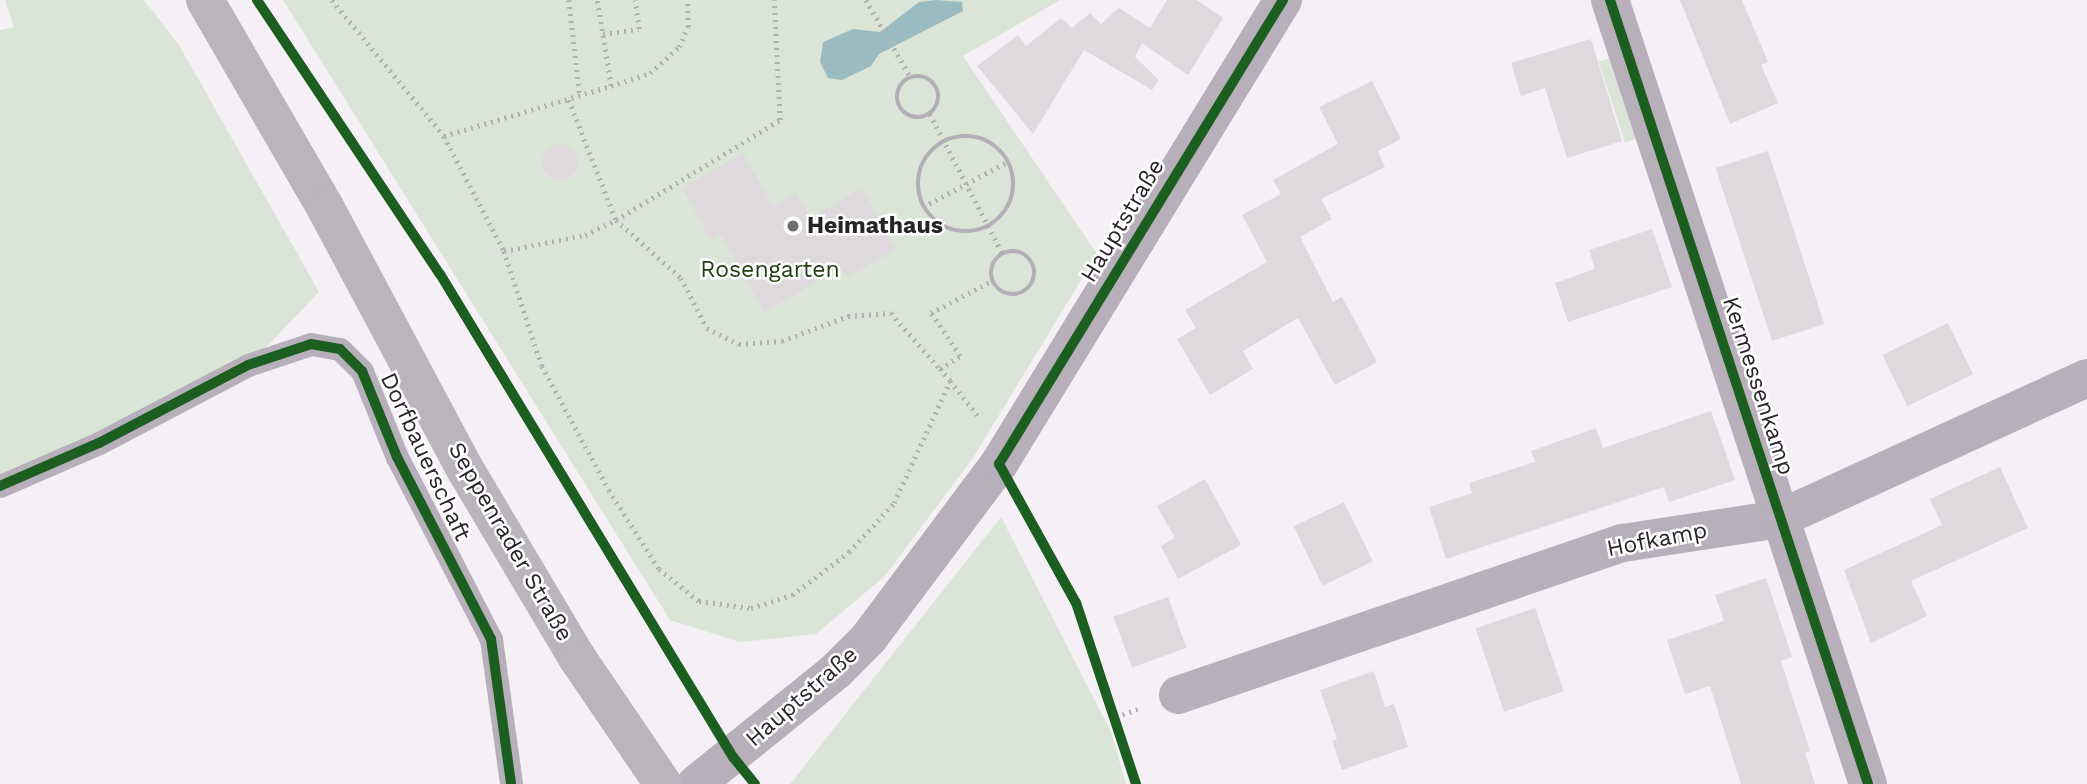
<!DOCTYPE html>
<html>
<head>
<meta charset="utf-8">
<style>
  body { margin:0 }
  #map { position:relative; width:2087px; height:784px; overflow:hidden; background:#f5f0f5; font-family:"Work Sans",sans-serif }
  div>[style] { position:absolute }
  .green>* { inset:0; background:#dbe5d7; transform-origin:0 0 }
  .water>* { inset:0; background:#9bbbc3 }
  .building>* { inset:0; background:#ded9dc; transform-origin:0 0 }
  .round { border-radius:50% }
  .path>* { height:4.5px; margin-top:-2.25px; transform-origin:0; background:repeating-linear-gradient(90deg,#b4afb7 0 2px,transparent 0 7px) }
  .path>.ring { margin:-2.25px; padding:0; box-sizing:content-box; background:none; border:4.5px solid #b4afb7; border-radius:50% }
  .service>* { height:23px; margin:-11.5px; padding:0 11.5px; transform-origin:11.5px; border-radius:11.5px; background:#b7b0ba }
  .minor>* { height:38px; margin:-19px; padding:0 19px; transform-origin:19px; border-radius:19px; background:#b7b0ba }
  .tertiary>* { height:38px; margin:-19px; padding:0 19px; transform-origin:19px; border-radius:19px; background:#b7b0ba }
  .primary>* { height:38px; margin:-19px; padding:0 19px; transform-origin:19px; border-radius:19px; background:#bab4bd }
  .cycleway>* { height:10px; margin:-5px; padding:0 5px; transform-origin:5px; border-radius:5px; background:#1b5e20 }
  .dots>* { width:19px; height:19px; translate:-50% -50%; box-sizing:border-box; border:4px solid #fff; border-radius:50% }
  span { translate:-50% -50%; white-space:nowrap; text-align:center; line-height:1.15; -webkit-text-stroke:5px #fff; paint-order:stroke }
  .street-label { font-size:23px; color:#282529 }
  .poi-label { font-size:23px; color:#282529; font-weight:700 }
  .left { translate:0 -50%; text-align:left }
  .park-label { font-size:23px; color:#214112 }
</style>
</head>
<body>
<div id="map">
  <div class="green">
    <div style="clip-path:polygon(5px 0,144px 0,179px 45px,319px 292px,247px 367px,0 484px,0 30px,14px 27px)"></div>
    <div style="clip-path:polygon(283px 0,1060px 0,963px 56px,1097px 254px,973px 458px,885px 576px,816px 634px,740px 642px,670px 620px)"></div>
    <div style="left:1613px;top:57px;width:85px;height:15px;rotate:72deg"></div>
    <div style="clip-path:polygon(1001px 517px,1111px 732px,1126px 784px,790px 784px)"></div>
  </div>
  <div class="water">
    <div style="clip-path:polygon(936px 0,962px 2px,963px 11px,879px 54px,871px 66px,842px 80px,828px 78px,820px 62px,823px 42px,853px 29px,880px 32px,919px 2px)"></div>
  </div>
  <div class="building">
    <div style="clip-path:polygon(1167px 0,1197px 0,1223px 18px,1188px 75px,1142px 43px,1135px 57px,1159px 80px,1152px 90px,1084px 50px,1033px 134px,977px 66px,1018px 35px,1026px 46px,1061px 18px,1072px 28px,1090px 13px,1101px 24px,1119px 8px,1150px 28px)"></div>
    <div style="clip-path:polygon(1680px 0,1742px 0,1768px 62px,1761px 65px,1778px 103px,1730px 124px)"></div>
    <div style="clip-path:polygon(1591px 39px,1622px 141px,1567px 158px,1545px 88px,1521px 96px,1511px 63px)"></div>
    <div style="clip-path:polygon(1372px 81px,1401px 139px,1378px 151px,1385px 167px,1321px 199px,1332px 219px,1300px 237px,1333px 302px,1342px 297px,1377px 362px,1335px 385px,1298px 318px,1243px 351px,1253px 369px,1210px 395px,1177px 339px,1196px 328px,1185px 310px,1267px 262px,1242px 215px,1281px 194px,1273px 180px,1338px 144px,1319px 107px)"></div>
    <div class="round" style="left:542px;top:144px;width:36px;height:36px"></div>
    <div style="left:1768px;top:151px;width:182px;height:55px;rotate:72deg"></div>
    <div style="clip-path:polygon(743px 153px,773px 206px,796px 193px,811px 217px,862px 188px,897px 250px,845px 278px,840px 269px,764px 312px,721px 235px,711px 240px,682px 188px)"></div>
    <div style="clip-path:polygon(1652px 229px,1672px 287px,1568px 322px,1555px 283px,1595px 269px,1589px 250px)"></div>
    <div style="left:1948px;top:323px;width:57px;height:73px;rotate:64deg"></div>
    <div style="clip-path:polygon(1711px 411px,1735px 480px,1669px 502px,1664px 487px,1446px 559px,1429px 507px,1472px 493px,1469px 483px,1535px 462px,1531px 451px,1596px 428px,1603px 448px)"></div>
    <div style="clip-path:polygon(2000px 467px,2028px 528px,1911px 581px,1927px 616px,1871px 643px,1844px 570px,1942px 525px,1930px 499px)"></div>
    <div style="clip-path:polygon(1205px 479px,1241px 545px,1178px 579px,1161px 546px,1175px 538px,1157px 506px)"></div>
    <div style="left:1344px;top:502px;width:66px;height:56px;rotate:64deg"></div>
    <div style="clip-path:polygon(1766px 578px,1792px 657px,1781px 661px,1810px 751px,1805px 753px,1815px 784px,1741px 784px,1710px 686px,1685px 694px,1667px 640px,1724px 621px,1715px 595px)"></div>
    <div style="left:1168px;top:597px;width:54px;height:58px;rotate:70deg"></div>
    <div style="left:1535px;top:608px;width:88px;height:63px;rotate:71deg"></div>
    <div style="clip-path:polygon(1374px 671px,1385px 707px,1394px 704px,1408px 747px,1342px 770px,1332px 741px,1337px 739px,1320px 690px)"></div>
  </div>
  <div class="path">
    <div style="left:332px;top:0;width:176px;rotate:50.5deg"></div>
    <div style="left:444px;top:136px;width:130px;rotate:62.4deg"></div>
    <div style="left:504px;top:251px;width:121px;rotate:71.7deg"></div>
    <div style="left:542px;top:366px;width:141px;rotate:61.6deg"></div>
    <div style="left:609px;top:490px;width:93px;rotate:57.7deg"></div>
    <div style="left:659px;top:569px;width:51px;rotate:38.7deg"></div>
    <div style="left:699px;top:601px;width:52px;rotate:7.7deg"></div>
    <div style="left:751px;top:608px;width:43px;rotate:-17.6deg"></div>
    <div style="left:792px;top:595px;width:71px;rotate:-37deg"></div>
    <div style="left:849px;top:552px;width:67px;rotate:-47.4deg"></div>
    <div style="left:894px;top:503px;width:134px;rotate:-65.3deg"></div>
    <div style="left:950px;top:381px;width:16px;rotate:-130deg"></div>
    <div style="left:940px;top:369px;width:24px;rotate:-33deg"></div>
    <div style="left:960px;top:356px;width:52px;rotate:-124deg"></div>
    <div style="left:931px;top:313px;width:70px;rotate:-28deg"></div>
    <div style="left:569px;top:0;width:97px;rotate:83.5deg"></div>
    <div style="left:866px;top:0;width:88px;rotate:59.9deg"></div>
    <div style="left:603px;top:34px;width:36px;rotate:-8deg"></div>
    <div style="left:639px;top:29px;width:29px;rotate:-98deg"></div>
    <div class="ring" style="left:897px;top:76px;width:37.5px;height:37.5px"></div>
    <div style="left:611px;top:86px;width:41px;rotate:-18.4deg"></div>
    <div style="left:650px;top:73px;width:39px;rotate:-42deg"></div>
    <div style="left:679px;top:47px;width:22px;rotate:-66deg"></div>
    <div style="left:688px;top:27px;width:27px;rotate:-92deg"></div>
    <div style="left:569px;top:100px;width:129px;rotate:68.6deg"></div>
    <div style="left:616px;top:220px;width:87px;rotate:41.7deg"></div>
    <div style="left:681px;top:278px;width:56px;rotate:62.5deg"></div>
    <div style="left:707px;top:328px;width:36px;rotate:27deg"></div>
    <div style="left:739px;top:344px;width:43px;rotate:-4deg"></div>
    <div style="left:782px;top:341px;width:71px;rotate:-20.7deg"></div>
    <div style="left:848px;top:316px;width:43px;rotate:-4deg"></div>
    <div style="left:891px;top:313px;width:74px;rotate:48.8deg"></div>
    <div style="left:930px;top:114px;width:158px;rotate:62.5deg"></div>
    <div class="ring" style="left:918px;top:136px;width:91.5px;height:91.5px"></div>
    <div style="left:444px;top:136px;width:174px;rotate:-16.7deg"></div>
    <div style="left:611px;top:86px;width:87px;rotate:-99.2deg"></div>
    <div style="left:923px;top:207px;width:98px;rotate:-28.1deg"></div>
    <div style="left:504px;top:251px;width:83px;rotate:-11.2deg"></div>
    <div style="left:585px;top:235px;width:34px;rotate:-26deg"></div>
    <div style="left:616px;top:220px;width:192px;rotate:-31.4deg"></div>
    <div style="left:780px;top:120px;width:120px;rotate:-92.9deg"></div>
    <div class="ring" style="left:991px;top:251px;width:39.5px;height:39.5px"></div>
    <div style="left:950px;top:381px;width:48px;rotate:51deg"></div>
    <div style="left:1116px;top:717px;width:27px;rotate:-20deg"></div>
  </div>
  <div class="service">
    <div style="left:0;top:486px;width:108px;rotate:-23.5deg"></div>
    <div style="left:99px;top:443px;width:168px;rotate:-27.6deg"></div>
    <div style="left:248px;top:365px;width:66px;rotate:-18.4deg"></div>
    <div style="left:311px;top:344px;width:29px;rotate:10deg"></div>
    <div style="left:340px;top:349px;width:31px;rotate:45deg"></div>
    <div style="left:362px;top:371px;width:93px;rotate:67.9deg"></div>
    <div style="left:397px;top:457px;width:205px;rotate:62.7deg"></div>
    <div style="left:491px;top:639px;width:146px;rotate:82.1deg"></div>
  </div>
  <div class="minor">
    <div style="left:1610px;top:0;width:825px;rotate:71.78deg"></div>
    <div style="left:1178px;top:695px;width:470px;rotate:-18.9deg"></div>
    <div style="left:1623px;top:543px;width:158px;rotate:-8.7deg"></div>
    <div style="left:1779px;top:519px;width:339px;rotate:-24.6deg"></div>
  </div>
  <div class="tertiary">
    <div style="left:696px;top:784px;width:180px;rotate:-38.9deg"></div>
    <div style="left:836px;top:671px;width:45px;rotate:-45deg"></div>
    <div style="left:868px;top:639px;width:219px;rotate:-53.2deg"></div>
    <div style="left:999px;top:464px;width:544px;rotate:-58.53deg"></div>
  </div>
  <div class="primary">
    <div style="left:205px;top:0;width:239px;rotate:59.9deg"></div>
    <div style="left:325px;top:207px;width:297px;rotate:61.9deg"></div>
    <div style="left:465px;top:469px;width:221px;rotate:59.3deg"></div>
    <div style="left:578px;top:659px;width:151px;rotate:55.8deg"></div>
  </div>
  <div class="cycleway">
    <div style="left:257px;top:0;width:329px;rotate:56.3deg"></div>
    <div style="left:440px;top:274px;width:565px;rotate:58.76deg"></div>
    <div style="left:733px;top:757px;width:35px;rotate:51deg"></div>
    <div style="left:1610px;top:0;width:825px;rotate:71.78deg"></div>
    <div style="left:0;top:486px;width:108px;rotate:-23.5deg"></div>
    <div style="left:99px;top:443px;width:168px;rotate:-27.6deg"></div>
    <div style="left:248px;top:365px;width:66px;rotate:-18.4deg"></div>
    <div style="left:311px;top:344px;width:29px;rotate:10deg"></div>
    <div style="left:340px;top:349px;width:31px;rotate:45deg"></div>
    <div style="left:362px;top:371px;width:93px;rotate:67.9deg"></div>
    <div style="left:397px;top:457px;width:205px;rotate:62.7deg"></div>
    <div style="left:491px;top:639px;width:146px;rotate:82.1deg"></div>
    <div style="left:1136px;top:784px;width:191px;rotate:-108.3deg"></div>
    <div style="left:1076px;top:603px;width:159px;rotate:-119deg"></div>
    <div style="left:999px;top:464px;width:544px;rotate:-58.53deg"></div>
  </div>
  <div class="dots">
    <div style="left:793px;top:226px;background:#706c70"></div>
  </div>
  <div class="street-label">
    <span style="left:1123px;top:221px;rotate:-59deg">Hauptstraße</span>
    <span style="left:1758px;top:386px;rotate:72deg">Kermessenkamp</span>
    <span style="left:425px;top:457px;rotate:65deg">Dorfbauerschaft</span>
    <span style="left:1657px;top:540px;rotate:-11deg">Hofkamp</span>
    <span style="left:510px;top:542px;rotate:60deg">Seppenrader Straße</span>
    <span style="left:802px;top:697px;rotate:-41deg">Hauptstraße</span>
  </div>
  <div class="poi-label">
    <span class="left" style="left:807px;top:226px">Heimathaus</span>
  </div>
  <div class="park-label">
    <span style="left:770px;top:270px">Rosengarten</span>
  </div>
</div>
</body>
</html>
